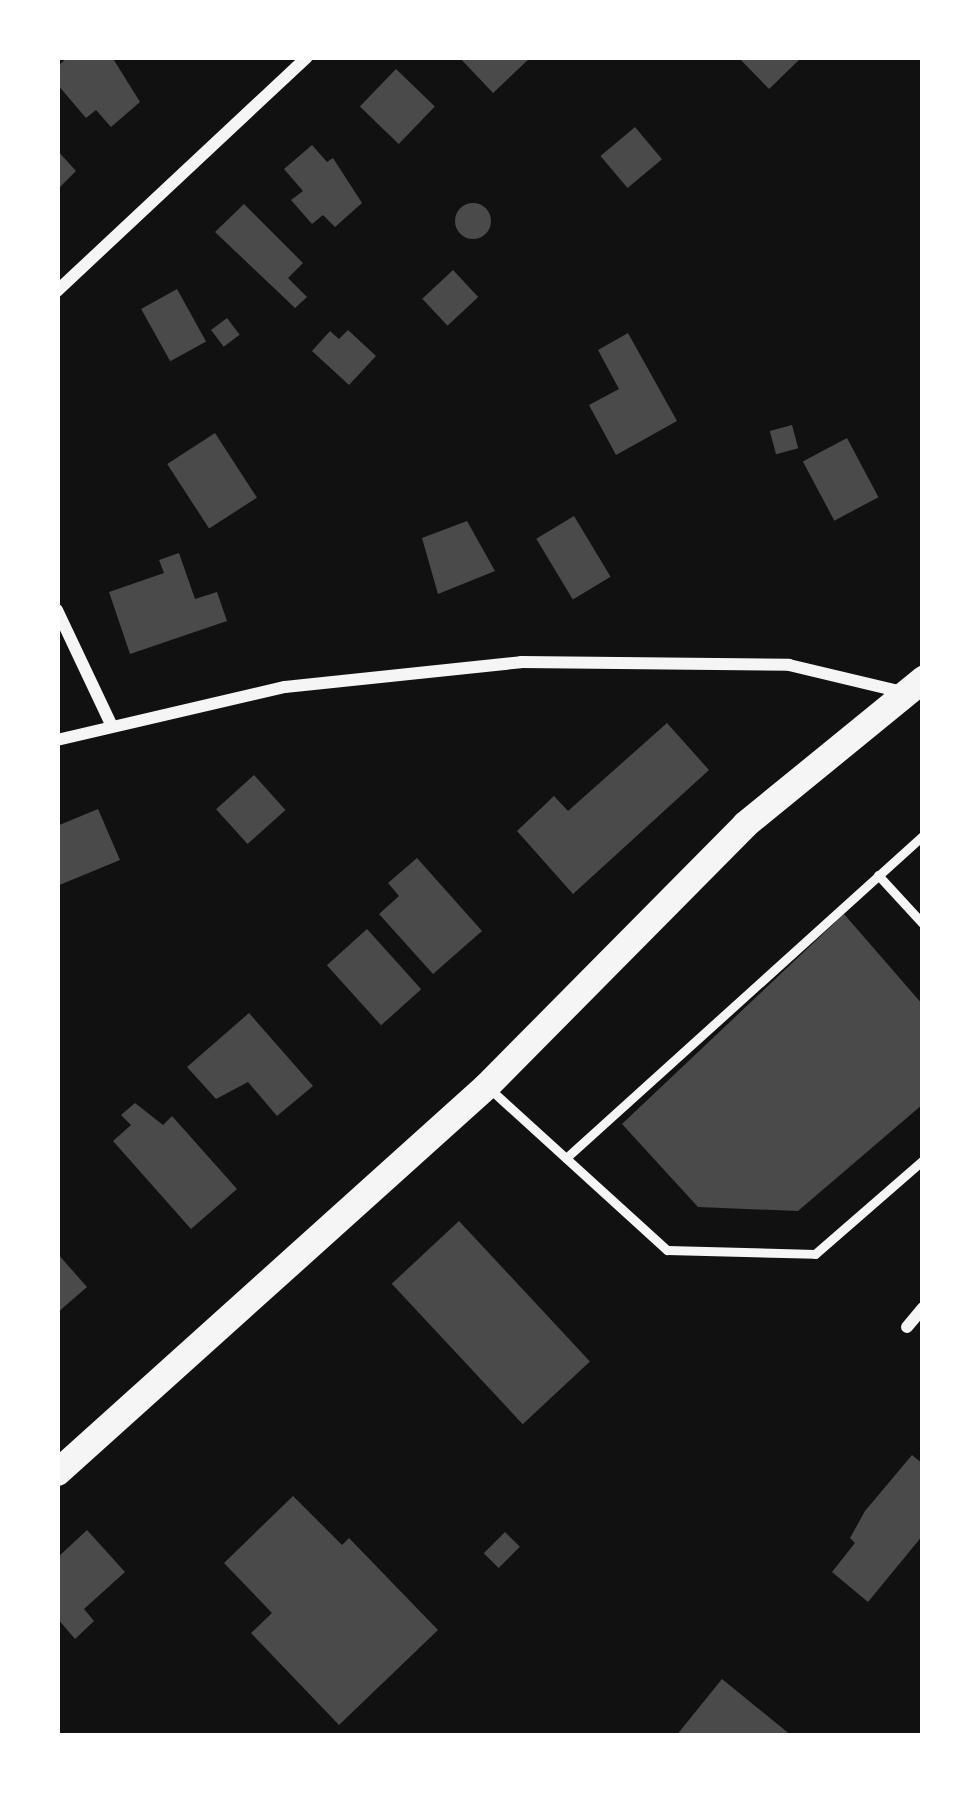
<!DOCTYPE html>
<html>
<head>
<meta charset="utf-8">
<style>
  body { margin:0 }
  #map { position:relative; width:980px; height:1793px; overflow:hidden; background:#111; font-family:Raleway,sans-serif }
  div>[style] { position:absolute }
  .building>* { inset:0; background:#4a4a4a; transform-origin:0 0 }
  .round { border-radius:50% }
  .service>* { height:9px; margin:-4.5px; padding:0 4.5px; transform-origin:4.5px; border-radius:4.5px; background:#f5f5f5 }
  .minor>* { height:12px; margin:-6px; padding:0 6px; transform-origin:6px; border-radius:6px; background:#f5f5f5 }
  .primary>* { height:27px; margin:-13.5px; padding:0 13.5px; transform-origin:13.5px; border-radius:13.5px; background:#f5f5f5 }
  span { translate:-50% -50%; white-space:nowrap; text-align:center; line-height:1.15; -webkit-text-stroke:12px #fff; paint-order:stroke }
  .frame { position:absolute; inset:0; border:60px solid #fff; pointer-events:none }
</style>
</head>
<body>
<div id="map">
  <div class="building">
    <div style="clip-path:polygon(68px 57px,112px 57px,140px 102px,111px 127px,96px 110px,86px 118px,57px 84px,57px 67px)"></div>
    <div style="clip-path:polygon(459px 57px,531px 57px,493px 93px)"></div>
    <div style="clip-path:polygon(738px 57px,796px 57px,799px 60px,769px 89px)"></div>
    <div style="left:396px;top:69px;width:54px;height:52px;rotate:44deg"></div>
    <div style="left:635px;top:127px;width:42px;height:45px;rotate:50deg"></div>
    <div style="clip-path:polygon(312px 145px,327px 162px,333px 158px,362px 203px,335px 227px,323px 215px,312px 224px,291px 200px,303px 191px,284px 169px)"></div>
    <div style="clip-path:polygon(57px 150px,76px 171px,57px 190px)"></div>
    <div class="round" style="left:455px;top:203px;width:36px;height:36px"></div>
    <div style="clip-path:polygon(244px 204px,303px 263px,288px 278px,307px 297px,295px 308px,215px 232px)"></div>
    <div style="left:453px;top:270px;width:37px;height:42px;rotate:47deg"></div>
    <div style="left:177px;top:289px;width:60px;height:41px;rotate:61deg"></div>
    <div style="left:227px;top:318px;width:21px;height:20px;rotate:53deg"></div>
    <div style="clip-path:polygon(348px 330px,376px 356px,349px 385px,312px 351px,330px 331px,339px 339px)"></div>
    <div style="clip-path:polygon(628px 333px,677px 421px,616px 455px,589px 405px,619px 389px,598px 350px)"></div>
    <div style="left:792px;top:425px;width:24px;height:23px;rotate:75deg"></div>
    <div style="left:215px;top:433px;width:77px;height:57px;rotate:57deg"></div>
    <div style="left:847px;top:438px;width:67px;height:50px;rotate:62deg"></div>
    <div style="left:574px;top:516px;width:71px;height:44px;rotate:59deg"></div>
    <div style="clip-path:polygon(467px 521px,495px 571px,438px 594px,422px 538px)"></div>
    <div style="clip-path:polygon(179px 553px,195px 599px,217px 592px,227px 621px,130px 654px,109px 592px,164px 573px,159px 560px)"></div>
    <div style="clip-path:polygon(667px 723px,709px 770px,573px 894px,517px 831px,554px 796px,568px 811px)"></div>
    <div style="left:254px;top:775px;width:47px;height:51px;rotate:48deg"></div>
    <div style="clip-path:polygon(98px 809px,120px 860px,57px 886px,57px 826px)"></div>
    <div style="clip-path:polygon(417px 858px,482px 931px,433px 974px,379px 914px,399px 896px,388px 883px)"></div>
    <div style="clip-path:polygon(844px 914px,923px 1005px,923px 1104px,798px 1211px,698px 1207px,622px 1124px)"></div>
    <div style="left:367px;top:929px;width:81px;height:54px;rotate:48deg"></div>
    <div style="clip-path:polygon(249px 1013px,313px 1086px,277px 1116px,248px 1082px,216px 1099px,187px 1067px)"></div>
    <div style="clip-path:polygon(135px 1103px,163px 1125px,172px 1116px,237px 1189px,191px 1229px,113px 1141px,131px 1125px,121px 1115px)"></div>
    <div style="left:459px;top:1221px;width:192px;height:92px;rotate:47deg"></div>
    <div style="clip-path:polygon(57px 1253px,87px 1287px,57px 1313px)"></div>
    <div style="clip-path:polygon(912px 1455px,923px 1464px,923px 1535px,868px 1602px,832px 1572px,855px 1543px,850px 1538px,865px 1511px)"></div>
    <div style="clip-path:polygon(293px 1496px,342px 1545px,349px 1538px,438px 1630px,339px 1725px,251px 1633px,272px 1613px,224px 1563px)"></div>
    <div style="clip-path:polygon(87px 1530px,125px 1572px,84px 1609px,94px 1621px,75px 1639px,57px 1618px,57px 1558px)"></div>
    <div style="left:505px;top:1532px;width:21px;height:30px;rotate:45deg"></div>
    <div style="clip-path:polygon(722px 1679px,792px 1736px,676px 1736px)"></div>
  </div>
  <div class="service">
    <div style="left:878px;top:875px;width:67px;rotate:47.4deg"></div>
    <div style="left:491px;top:1090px;width:238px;rotate:42.3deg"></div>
    <div style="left:667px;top:1250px;width:148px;rotate:1.5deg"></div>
    <div style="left:815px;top:1254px;width:143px;rotate:-41deg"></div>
    <div style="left:566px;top:1158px;width:481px;rotate:-42.1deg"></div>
  </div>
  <div class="minor">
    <div style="left:57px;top:291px;width:342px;rotate:-43.1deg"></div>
    <div style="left:57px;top:610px;width:126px;rotate:64.7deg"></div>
    <div style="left:57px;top:740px;width:234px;rotate:-13.1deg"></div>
    <div style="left:285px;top:687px;width:237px;rotate:-6deg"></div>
    <div style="left:521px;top:662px;width:268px;rotate:0.6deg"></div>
    <div style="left:789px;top:665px;width:116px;rotate:13.4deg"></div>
    <div style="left:907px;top:1327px;width:25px;rotate:-50deg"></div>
  </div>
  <div class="primary">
    <div style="left:57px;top:1472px;width:577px;rotate:-41.98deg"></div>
    <div style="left:486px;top:1086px;width:368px;rotate:-45.3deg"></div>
    <div style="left:745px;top:824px;width:230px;rotate:-39.2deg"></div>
  </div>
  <div class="frame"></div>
</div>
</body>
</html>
